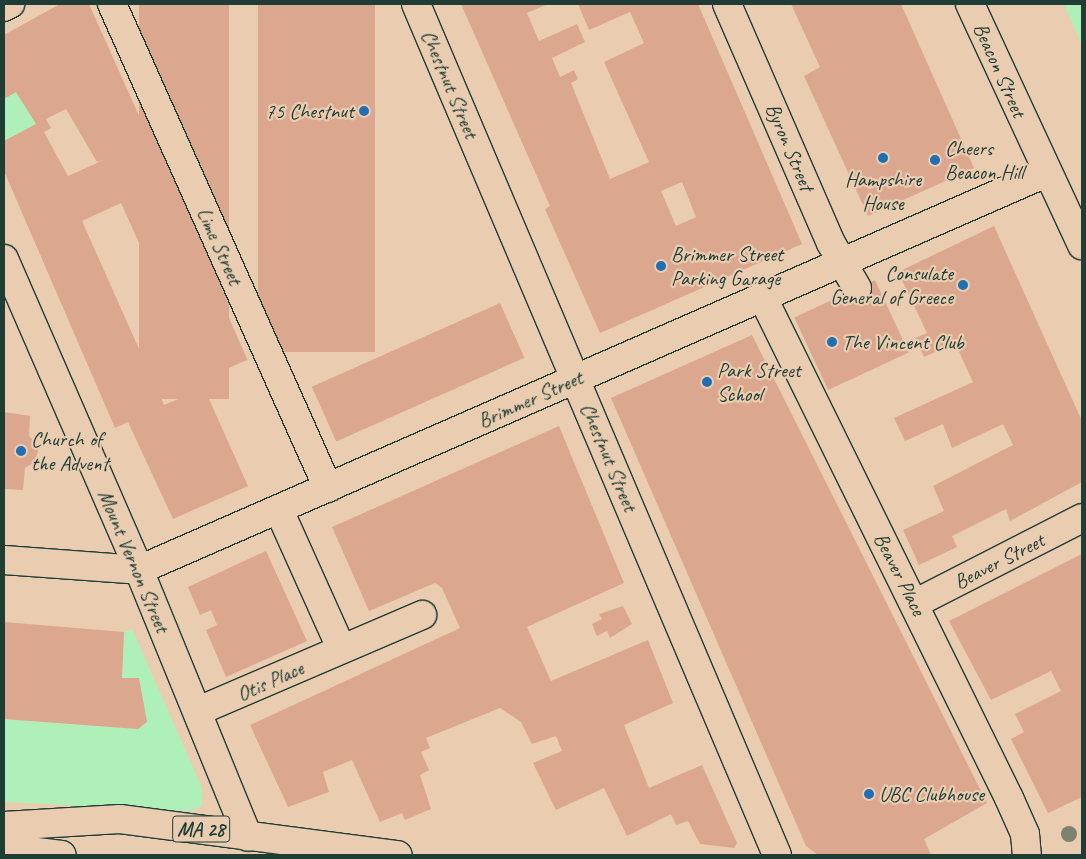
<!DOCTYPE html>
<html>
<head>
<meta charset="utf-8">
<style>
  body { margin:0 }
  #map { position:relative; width:1086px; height:859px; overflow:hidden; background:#eacdb1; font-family:Caveat,sans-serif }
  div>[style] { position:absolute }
  .green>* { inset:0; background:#aff0b9 }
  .building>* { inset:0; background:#dba78f; transform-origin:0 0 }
  .roads { filter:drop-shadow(1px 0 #1f3d34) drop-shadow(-1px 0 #1f3d34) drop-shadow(0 1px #1f3d34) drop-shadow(0 -1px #1f3d34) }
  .street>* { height:28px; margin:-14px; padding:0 14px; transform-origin:14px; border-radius:14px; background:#eacdb1 }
  .primary>* { height:28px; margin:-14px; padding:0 14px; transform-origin:14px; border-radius:14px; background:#eacdb1 }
  .highway>* { height:28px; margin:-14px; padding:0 14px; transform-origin:14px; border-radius:14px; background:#eacdb1 }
  .trees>* { width:16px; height:16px; margin:-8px; border-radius:50%; background:#7e8370 }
  .dots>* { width:14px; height:14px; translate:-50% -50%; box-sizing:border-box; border:2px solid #eacdb1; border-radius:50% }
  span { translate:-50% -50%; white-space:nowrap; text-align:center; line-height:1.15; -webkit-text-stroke:4.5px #eacdb1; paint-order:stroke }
  .shield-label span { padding:1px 4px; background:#eacdb1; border:1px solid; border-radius:4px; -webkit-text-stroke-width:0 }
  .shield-label { font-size:20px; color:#1f3d34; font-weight:700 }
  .street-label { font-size:21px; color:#1f3d34 }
  .poi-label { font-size:21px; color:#1f3d34 }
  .right { translate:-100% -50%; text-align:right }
  .left { translate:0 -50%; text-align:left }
  .frame { position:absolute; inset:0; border:5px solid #1f3d34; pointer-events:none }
</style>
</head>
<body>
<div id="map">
  <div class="green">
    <div style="clip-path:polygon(1064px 4px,1082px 4px,1082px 46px)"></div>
    <div style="clip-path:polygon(16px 92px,36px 124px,4px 141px,4px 99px)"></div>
    <div style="clip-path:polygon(132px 629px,202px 788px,202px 806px,191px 811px,4px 802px,4px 719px,138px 729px,147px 722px,122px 678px,124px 632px)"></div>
  </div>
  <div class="building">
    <div style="clip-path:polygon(evenodd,60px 4px,89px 4px,200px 252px,153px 274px,121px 203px,82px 221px,164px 405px,204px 388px,248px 486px,173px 519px,128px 422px,115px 428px,4px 171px,4px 141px,36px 124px,16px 92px,4px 99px,4px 35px,60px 4px,66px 109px,97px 162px,106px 159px,68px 176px,44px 132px,51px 128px,46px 119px,66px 109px)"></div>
    <div style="left:139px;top:4px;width:90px;height:395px"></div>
    <div style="left:258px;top:4px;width:117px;height:348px"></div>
    <div style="clip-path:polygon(evenodd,461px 4px,548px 4px,527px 13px,539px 41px,577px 24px,585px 42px,552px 58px,560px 77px,574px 70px,578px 79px,571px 83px,610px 179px,649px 162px,604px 62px,644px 43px,630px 12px,589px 30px,578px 4px,698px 4px,802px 244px,600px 333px,545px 209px,550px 206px,461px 4px,682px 182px,696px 217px,676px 226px,661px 191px,682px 182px)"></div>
    <div style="clip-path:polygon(791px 4px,901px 4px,974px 168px,868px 216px,804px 76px,820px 67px)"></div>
    <div style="clip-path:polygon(994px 226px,1082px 421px,1082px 482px,1010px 521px,1006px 509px,952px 536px,957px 547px,919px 565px,903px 530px,944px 511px,933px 486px,1013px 445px,1003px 424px,952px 448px,943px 424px,905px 441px,894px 418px,973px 382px,955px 343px,924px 357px,915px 338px,927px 333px,898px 272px)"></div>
    <div style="left:204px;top:262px;width:107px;height:51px;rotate:66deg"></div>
    <div style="left:875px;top:280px;width:80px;height:89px;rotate:65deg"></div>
    <div style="left:500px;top:303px;width:60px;height:206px;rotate:66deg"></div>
    <div style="clip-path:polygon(752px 335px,987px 803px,924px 839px,931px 855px,818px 855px,806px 846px,611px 398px)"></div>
    <div style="clip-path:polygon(4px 412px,30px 416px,29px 436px,39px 447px,35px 462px,25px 468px,23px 490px,4px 489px)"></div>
    <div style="clip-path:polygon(559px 426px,624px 583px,527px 627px,551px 681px,648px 640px,673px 703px,624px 725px,649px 788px,702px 765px,737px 843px,734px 848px,700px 844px,688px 821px,676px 825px,671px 814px,627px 836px,604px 788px,556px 810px,533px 763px,562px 751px,556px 736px,532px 744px,521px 722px,500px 708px,426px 738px,430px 748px,421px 752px,429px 770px,420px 775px,431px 809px,405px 820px,402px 813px,380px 822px,352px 760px,323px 772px,329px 792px,288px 807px,250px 725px,460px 628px,442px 588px,435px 583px,369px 611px,332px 527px)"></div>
    <div style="clip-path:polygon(266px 551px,307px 641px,226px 677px,206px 630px,217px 625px,211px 610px,200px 615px,188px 587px)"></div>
    <div style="clip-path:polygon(1082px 554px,1082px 797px,1048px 813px,1011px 739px,1024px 732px,1015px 714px,1061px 691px,1051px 671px,991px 700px,949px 621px)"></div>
    <div style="clip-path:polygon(623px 606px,632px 624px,610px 638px,607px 631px,597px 636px,592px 624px,602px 619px,599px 614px)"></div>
    <div style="clip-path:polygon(4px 622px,124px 632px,122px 678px,139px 678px,147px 722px,138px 729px,4px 719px)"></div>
  </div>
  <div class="roads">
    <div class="street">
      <div style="left:112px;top:4px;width:530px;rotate:65.95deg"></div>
      <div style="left:416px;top:4px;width:924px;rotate:67.01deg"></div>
      <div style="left:727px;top:4px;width:261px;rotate:66.5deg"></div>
      <div style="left:831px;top:243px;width:52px;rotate:60deg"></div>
      <div style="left:4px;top:7px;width:7px;rotate:-27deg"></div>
      <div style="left:4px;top:259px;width:339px;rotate:66.5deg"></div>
      <div style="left:139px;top:570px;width:288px;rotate:67.8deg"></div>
      <div style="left:762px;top:296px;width:559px;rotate:63.8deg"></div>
      <div style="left:1009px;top:798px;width:39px;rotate:66deg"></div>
      <div style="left:1025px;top:834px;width:21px;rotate:85deg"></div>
      <div style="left:279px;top:510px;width:151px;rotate:65.8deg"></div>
      <div style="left:4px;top:560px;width:135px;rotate:4.2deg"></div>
      <div style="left:139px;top:570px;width:990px;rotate:-23.64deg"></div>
      <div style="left:916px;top:603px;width:186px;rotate:-27.1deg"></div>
      <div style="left:198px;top:711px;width:244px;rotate:-23.2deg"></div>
    </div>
    <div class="primary">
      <div style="left:970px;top:4px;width:266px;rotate:65.1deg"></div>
      <div style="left:4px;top:826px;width:116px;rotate:-3.5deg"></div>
      <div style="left:120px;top:819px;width:280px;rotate:7.4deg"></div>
    </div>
    <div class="highway">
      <div style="left:4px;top:848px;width:58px;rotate:6.9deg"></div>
    </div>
  </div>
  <div class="trees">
    <div style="left:1069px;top:834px"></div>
  </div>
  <div class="dots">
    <div style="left:364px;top:111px;background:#1f6fb2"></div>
    <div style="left:883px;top:158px;background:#1f6fb2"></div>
    <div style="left:935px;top:160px;background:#1f6fb2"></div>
    <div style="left:661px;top:266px;background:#1f6fb2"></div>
    <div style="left:963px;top:285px;background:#1f6fb2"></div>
    <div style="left:832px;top:342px;background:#1f6fb2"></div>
    <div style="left:707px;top:382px;background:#1f6fb2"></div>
    <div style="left:21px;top:451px;background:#1f6fb2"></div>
    <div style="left:869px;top:794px;background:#1f6fb2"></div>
  </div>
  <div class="shield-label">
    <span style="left:201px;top:829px">MA 28</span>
  </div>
  <div class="street-label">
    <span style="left:1000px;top:70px;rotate:66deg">Beacon Street</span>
    <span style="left:450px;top:84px;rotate:67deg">Chestnut Street</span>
    <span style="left:790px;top:147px;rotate:67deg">Byron Street</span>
    <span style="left:220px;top:246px;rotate:66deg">Lime Street</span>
    <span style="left:530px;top:399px;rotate:-24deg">Brimmer Street</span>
    <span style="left:609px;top:457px;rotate:67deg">Chestnut Street</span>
    <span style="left:134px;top:561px;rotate:67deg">Mount Vernon Street</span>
    <span style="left:999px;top:561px;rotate:-27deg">Beaver Street</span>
    <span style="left:900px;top:574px;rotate:63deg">Beaver Place</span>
    <span style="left:270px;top:681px;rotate:-24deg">Otis Place</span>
  </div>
  <div class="poi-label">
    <span class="right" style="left:354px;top:111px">75 Chestnut</span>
    <span class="left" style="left:945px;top:160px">Cheers<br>Beacon Hill</span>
    <span style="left:883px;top:191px">Hampshire<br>House</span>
    <span class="left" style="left:671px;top:266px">Brimmer Street<br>Parking Garage</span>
    <span class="right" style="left:953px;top:285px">Consulate<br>General of Greece</span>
    <span class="left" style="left:842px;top:342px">The Vincent Club</span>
    <span class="left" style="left:717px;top:382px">Park Street<br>School</span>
    <span class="left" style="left:31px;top:451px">Church of<br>the Advent</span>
    <span class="left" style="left:879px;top:794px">UBC Clubhouse</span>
  </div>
  <div class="frame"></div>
</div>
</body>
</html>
